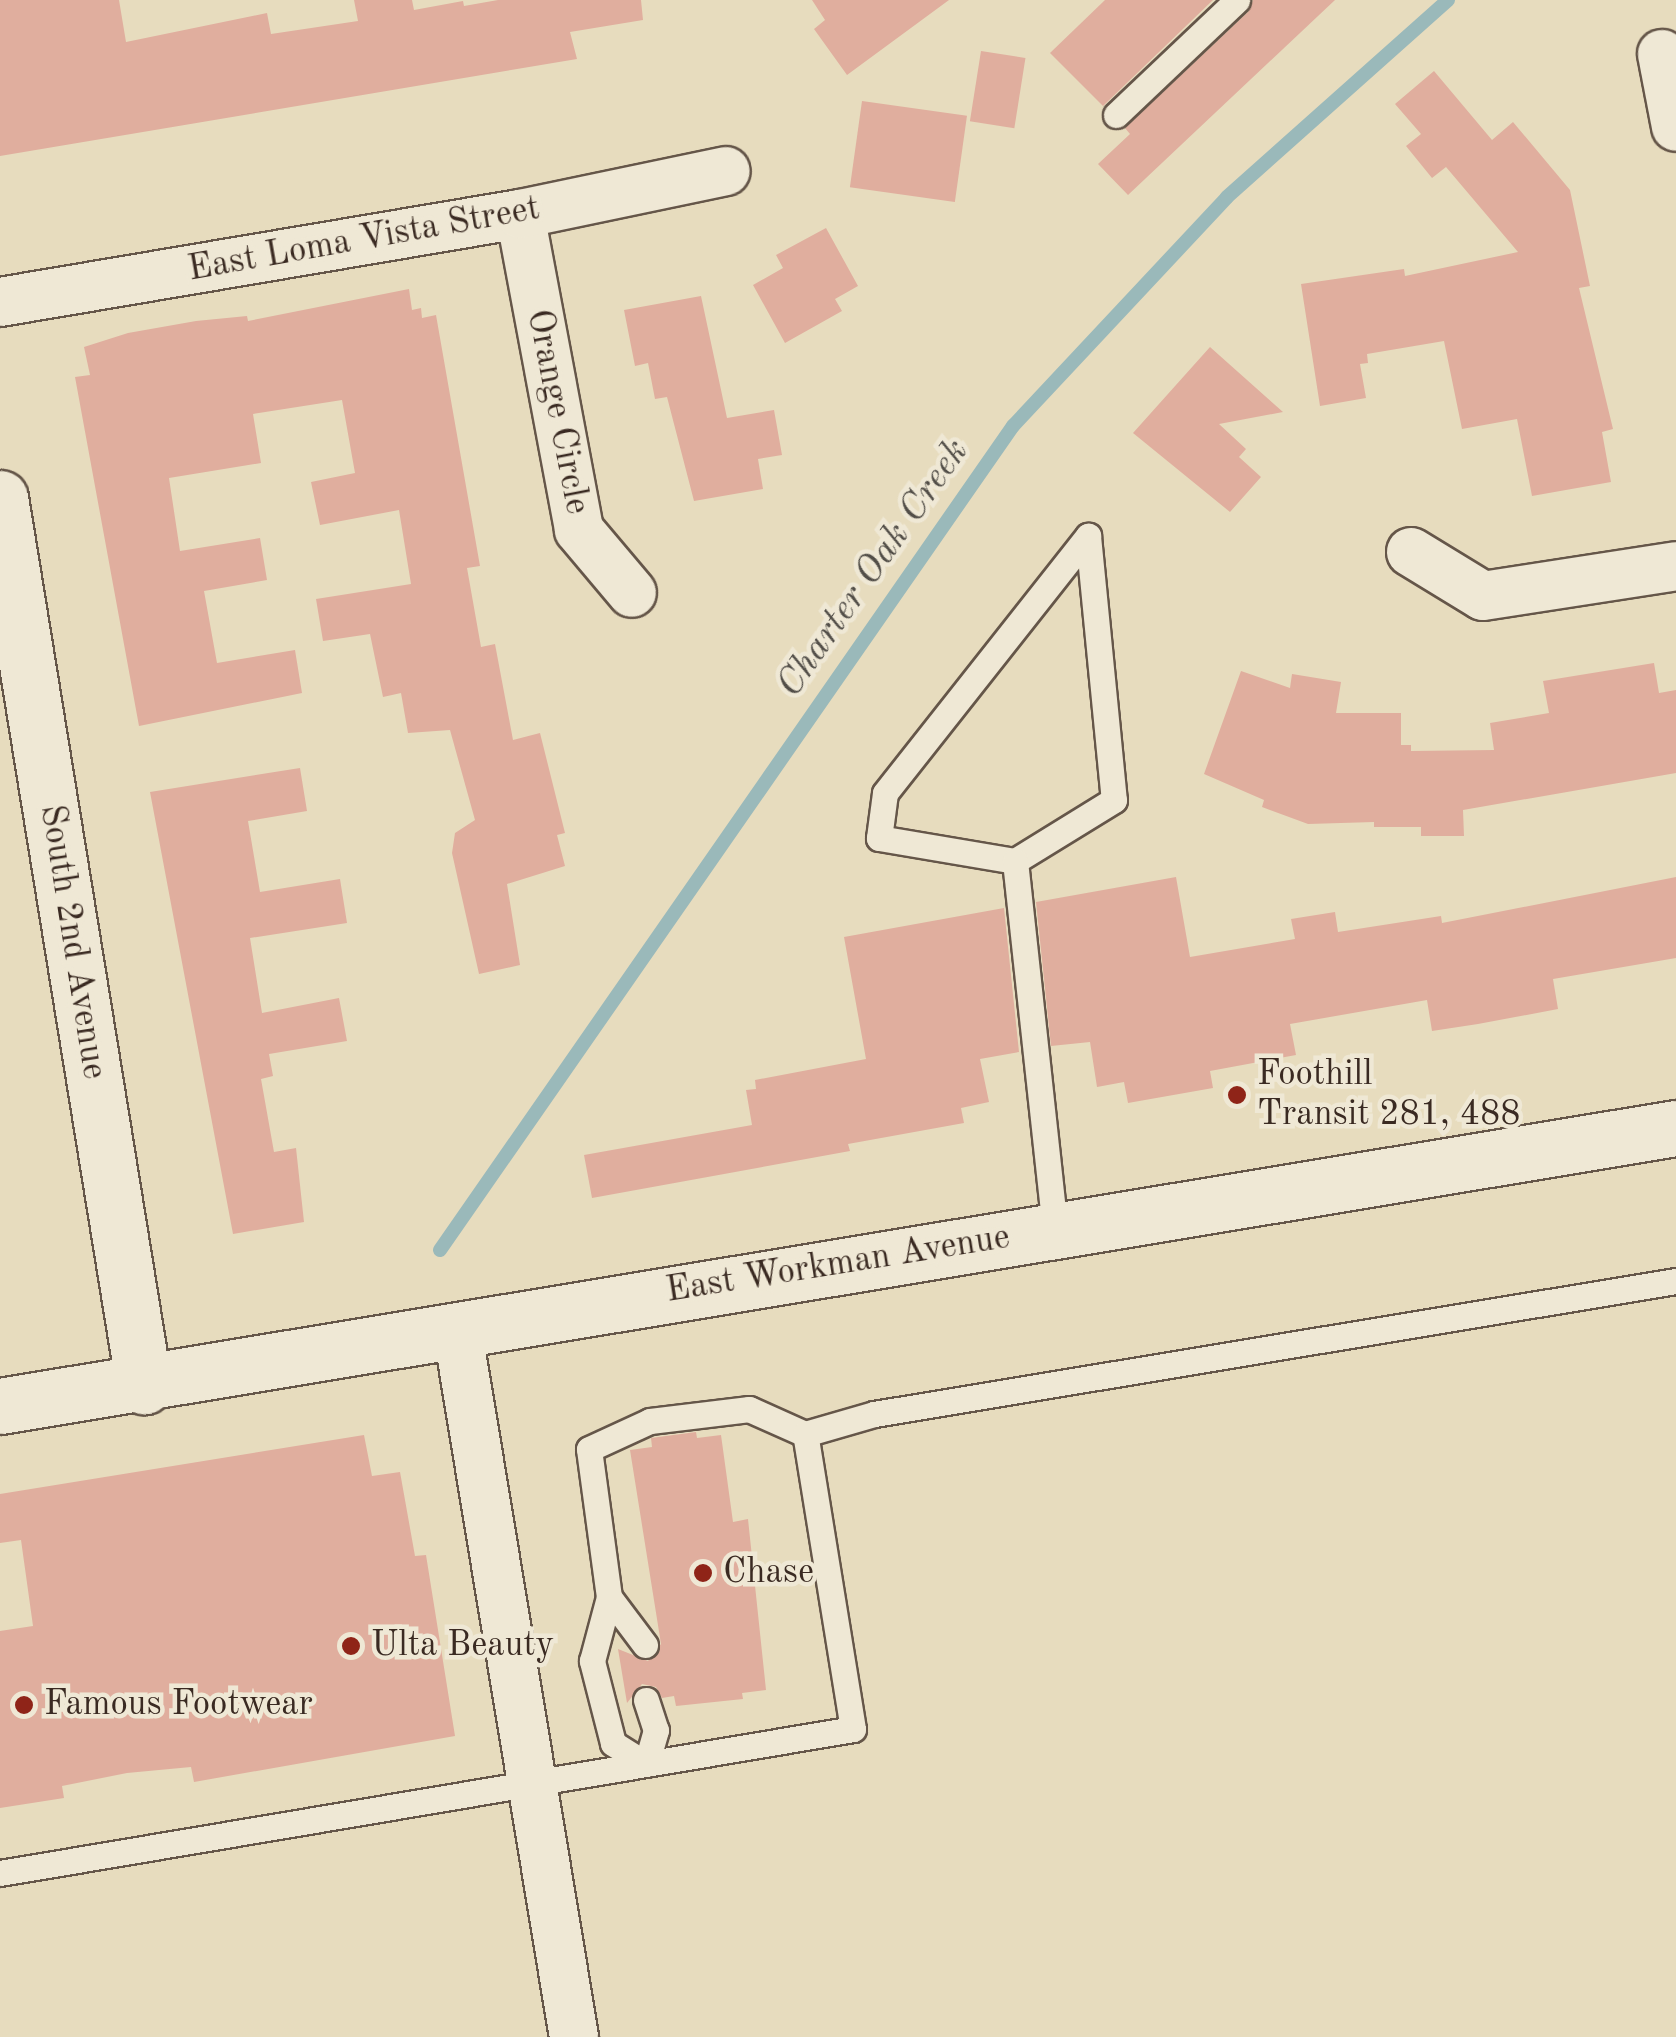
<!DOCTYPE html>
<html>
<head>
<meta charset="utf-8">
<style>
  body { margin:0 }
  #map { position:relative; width:1676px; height:2037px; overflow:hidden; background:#e7dcbe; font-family:"Old Standard TT",serif }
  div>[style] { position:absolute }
  .stream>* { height:14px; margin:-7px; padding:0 7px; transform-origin:7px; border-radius:7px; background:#9ab9ba }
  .building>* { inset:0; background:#e0ae9e; transform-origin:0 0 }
  .roads { filter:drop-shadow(2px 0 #655649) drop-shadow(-2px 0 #655649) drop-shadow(0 2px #655649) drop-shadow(0 -2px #655649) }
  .lane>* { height:25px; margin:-12.5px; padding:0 12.5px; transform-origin:12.5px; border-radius:12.5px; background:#efe8d5 }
  .street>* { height:48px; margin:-24px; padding:0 24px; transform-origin:24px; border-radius:24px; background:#efe8d5 }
  .secondary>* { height:55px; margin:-27.5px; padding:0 27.5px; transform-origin:27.5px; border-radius:27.5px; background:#efe8d5 }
  .dots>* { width:28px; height:28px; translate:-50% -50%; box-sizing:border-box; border:5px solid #efe8d5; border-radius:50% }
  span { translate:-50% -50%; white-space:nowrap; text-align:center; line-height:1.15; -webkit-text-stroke:9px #efe8d5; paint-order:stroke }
  .street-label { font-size:35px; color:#3a2a22 }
  .poi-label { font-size:35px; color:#3a2a22 }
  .left { translate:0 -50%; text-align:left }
  .water-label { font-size:38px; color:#524e48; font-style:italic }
</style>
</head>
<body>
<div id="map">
  <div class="stream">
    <div style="left:440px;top:1250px;width:1004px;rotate:-55.19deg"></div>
    <div style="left:1013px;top:426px;width:313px;rotate:-46.9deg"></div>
    <div style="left:1227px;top:197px;width:296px;rotate:-41.7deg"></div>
  </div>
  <div class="building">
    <div style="clip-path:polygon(0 0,119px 0,126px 42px,267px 13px,271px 34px,358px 21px,354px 0,412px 0,414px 10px,463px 1px,464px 6px,498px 0,641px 0,643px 20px,570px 32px,577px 59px,0 156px)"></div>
    <div style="clip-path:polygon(812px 0,949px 0,847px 75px,814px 29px,825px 20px)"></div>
    <div style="clip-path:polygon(1105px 0,1213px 0,1103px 106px,1050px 53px)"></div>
    <div style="clip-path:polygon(1253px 0,1335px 0,1128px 195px,1098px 164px,1130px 134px,1125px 128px,1248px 12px)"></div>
    <div style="left:981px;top:51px;width:45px;height:71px;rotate:9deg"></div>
    <div style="clip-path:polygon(1434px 71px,1492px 140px,1513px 122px,1570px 190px,1590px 286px,1579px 288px,1613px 429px,1602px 432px,1611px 482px,1532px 496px,1517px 419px,1462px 429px,1444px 341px,1367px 354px,1368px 363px,1360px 364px,1366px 398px,1320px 406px,1301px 284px,1404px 269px,1405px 276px,1518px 252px,1446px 167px,1432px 178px,1406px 146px,1421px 134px,1395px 104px)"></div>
    <div style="left:862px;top:101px;width:106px;height:87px;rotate:8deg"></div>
    <div style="clip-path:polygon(826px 228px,858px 286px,835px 299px,842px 311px,785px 343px,753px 285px,783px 268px,776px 255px)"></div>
    <div style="clip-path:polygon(409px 289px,412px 310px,421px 308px,422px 318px,436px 315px,480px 566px,467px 568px,481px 647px,495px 644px,513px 740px,540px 733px,565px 833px,557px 835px,565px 866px,507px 884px,520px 965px,479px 974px,452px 853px,455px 833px,475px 820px,450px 730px,408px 733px,401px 693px,383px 697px,370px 634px,323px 641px,316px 599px,411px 584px,399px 510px,320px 525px,311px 482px,355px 473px,342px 400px,253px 414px,261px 463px,169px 478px,180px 551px,260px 538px,267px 580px,204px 591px,217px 663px,295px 650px,302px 693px,139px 726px,75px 377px,90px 375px,84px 347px,128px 333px,196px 321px,247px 316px,248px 321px)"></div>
    <div style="clip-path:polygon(701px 296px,727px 418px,774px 410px,782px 455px,758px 459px,763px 489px,694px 501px,667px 397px,655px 399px,648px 363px,635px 366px,624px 310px)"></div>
    <div style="clip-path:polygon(1210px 347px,1283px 412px,1219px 424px,1246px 449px,1239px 457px,1261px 477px,1230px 512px,1133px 433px)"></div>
    <div style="clip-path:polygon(1654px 663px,1659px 693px,1676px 690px,1676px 773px,1463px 810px,1464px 836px,1421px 836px,1421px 827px,1374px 827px,1374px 822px,1308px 824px,1262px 807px,1264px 800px,1204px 774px,1241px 671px,1290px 688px,1292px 674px,1341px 682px,1336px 713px,1401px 713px,1401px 745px,1411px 745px,1411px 751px,1494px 750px,1490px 723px,1549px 713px,1543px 681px)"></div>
    <div style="clip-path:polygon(300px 768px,307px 811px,248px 821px,260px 892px,340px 879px,347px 923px,250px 938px,262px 1013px,339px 998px,347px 1041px,269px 1054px,273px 1076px,261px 1079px,274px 1152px,296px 1148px,304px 1222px,233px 1234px,150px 792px)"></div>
    <div style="clip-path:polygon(1176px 877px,1190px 957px,1295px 939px,1291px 919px,1335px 912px,1338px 932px,1441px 916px,1442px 923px,1676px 877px,1676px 958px,1553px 979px,1558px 1009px,1478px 1024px,1432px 1031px,1427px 1000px,1290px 1024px,1296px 1055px,1210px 1071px,1213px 1088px,1128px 1103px,1124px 1082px,1097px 1087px,1090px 1042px,1051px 1046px,1036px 902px)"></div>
    <div style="clip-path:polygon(1004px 908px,1019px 1052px,980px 1059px,989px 1102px,961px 1108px,964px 1123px,848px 1144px,850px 1151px,592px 1198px,584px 1155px,752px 1125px,746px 1090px,756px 1089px,755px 1080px,866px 1059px,844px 937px)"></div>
    <div style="clip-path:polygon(696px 1432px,697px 1438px,721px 1435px,733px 1522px,748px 1519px,766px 1690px,742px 1693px,743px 1699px,676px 1706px,674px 1696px,662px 1698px,656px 1687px,642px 1684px,627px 1703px,618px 1649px,648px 1661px,661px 1644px,630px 1450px,652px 1447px,651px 1438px)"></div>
    <div style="clip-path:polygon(364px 1435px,372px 1476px,400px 1472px,415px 1556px,426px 1555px,455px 1736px,194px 1782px,191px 1767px,127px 1773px,62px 1786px,64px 1798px,0 1808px,0 1631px,33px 1626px,21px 1540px,0 1543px,0 1494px)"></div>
  </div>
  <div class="roads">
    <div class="lane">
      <div style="left:1116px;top:115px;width:167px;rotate:-43.5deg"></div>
      <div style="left:1015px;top:861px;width:138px;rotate:-170.4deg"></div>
      <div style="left:879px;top:838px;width:45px;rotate:-82.4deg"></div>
      <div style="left:885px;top:793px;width:328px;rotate:-51.7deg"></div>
      <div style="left:1088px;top:536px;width:265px;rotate:84.4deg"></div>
      <div style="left:1114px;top:800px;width:116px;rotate:148.4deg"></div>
      <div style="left:1015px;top:861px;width:370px;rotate:83.8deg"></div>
      <div style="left:609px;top:1597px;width:60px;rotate:53.1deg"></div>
      <div style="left:646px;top:1700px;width:32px;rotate:72deg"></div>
      <div style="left:656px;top:1730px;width:35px;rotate:106deg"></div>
      <div style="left:646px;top:1764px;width:39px;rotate:-148deg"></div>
      <div style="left:613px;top:1743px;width:85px;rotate:-104.4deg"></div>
      <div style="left:592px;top:1661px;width:66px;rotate:-75.1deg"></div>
      <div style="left:609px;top:1597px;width:149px;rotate:-97.7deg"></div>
      <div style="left:589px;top:1449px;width:67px;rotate:-24.7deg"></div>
      <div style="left:650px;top:1421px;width:100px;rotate:-6.9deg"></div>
      <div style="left:749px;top:1409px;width:61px;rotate:24.1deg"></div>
      <div style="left:0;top:1873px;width:865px;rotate:-9.58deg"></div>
      <div style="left:853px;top:1729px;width:299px;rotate:-99.2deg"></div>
      <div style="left:805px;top:1434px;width:72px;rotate:-16.2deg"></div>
      <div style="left:874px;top:1414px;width:813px;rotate:-9.42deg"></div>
    </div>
    <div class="street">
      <div style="left:1662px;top:54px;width:74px;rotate:79.1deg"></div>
      <div style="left:520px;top:214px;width:321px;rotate:79.4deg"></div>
      <div style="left:579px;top:530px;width:82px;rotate:49.9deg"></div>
      <div style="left:0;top:302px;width:527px;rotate:-9.61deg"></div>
      <div style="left:520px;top:214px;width:210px;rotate:-11.8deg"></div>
      <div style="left:1411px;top:552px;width:84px;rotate:31.4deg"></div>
      <div style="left:1483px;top:596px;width:195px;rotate:-8.8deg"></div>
      <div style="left:457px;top:1328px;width:719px;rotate:80.63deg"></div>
    </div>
    <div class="secondary">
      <div style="left:0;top:498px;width:900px;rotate:80.79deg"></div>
      <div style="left:0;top:1406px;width:1699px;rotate:-9.42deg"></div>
    </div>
  </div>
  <div class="dots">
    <div style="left:1237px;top:1095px;background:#8f2418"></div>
    <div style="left:703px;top:1573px;background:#8f2418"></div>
    <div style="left:351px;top:1646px;background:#8f2418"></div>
    <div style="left:24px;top:1705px;background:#8f2418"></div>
  </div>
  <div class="street-label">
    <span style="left:364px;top:240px;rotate:-10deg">East Loma Vista Street</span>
    <span style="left:557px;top:412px;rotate:79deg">Orange Circle</span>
    <span style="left:72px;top:942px;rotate:81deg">South 2nd Avenue</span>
    <span style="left:838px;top:1265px;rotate:-9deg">East Workman Avenue</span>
  </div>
  <div class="poi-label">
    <span class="left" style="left:1257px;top:1095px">Foothill<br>Transit 281, 488</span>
    <span class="left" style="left:723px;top:1573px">Chase</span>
    <span class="left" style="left:371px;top:1646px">Ulta Beauty</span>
    <span class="left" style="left:44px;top:1705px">Famous Footwear</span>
  </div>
  <div class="water-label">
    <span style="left:874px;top:569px;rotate:-55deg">Charter Oak Creek</span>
  </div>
</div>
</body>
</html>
